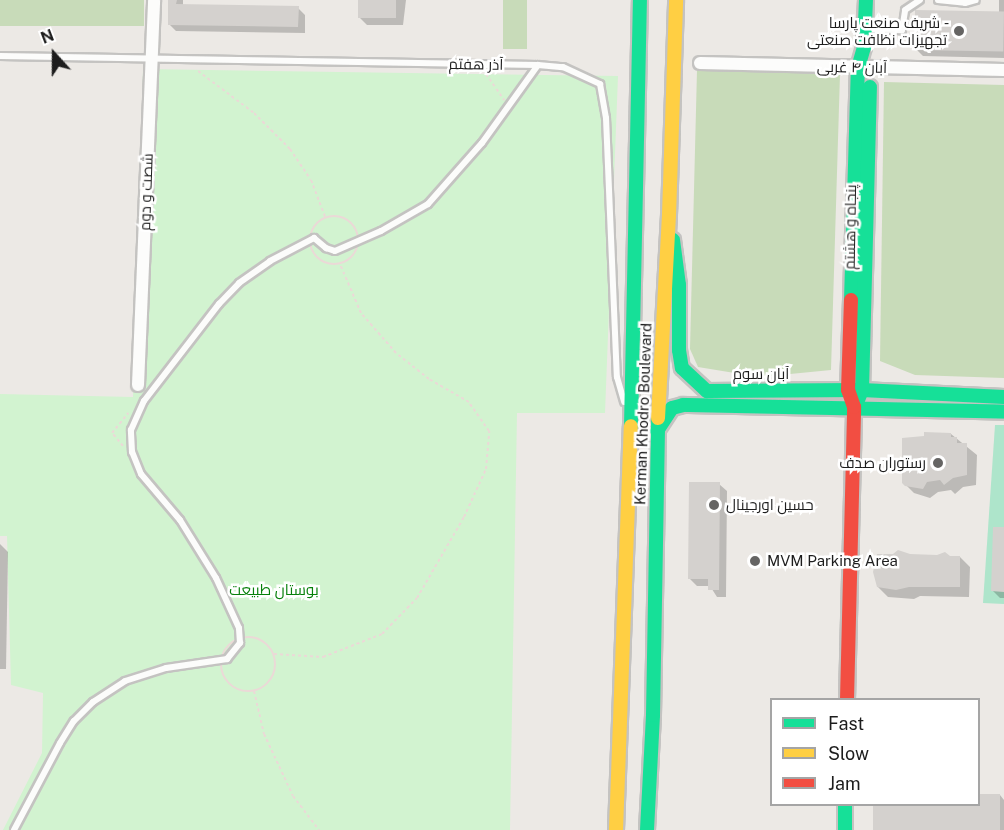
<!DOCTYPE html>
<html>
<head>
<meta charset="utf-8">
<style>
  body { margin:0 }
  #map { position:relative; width:1004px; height:830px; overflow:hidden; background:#ece9e5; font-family:"Public Sans",Cairo,sans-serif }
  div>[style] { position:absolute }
  .forest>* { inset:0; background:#c8dbb9; transform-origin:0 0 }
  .park>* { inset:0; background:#d2f3d0 }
  .pitch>* { inset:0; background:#aee5cb }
  .shadow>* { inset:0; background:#0003 }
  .building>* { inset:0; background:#d4d1ce; transform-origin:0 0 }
  .path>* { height:2px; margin-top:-1px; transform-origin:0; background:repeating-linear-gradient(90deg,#ebd9d7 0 3px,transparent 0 6px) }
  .path>.ring { margin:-1px; padding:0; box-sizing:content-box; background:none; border:2px solid #ebd9d7; border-radius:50% }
  .roads { filter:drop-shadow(2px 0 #c4c3c1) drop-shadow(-2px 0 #c4c3c1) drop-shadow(0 2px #c4c3c1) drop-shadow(0 -2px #c4c3c1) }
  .lane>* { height:6px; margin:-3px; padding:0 3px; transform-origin:3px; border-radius:3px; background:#fcfcfb }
  .street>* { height:12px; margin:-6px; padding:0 6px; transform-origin:6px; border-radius:6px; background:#fcfcfb }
  .fast>* { height:14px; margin:-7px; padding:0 7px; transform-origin:7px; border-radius:7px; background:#16e098 }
  .slow>* { height:14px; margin:-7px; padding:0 7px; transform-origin:7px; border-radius:7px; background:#ffcf43 }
  .jam>* { height:14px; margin:-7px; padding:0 7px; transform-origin:7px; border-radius:7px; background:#f24e42 }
  .dots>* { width:16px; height:16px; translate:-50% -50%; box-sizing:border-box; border:3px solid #fff; border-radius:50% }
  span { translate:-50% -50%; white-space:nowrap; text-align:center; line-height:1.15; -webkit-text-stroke:5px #fff; paint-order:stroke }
  .poi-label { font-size:15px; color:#1d1d1d }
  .right { translate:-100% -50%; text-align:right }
  .left { translate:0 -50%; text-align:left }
  .street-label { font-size:15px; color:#1d1d1d }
  .park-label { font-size:15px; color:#06800a }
  .legend { position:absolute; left:770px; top:698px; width:210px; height:108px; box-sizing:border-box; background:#fff; border:2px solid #a5a5a5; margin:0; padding:8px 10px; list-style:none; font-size:18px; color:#1d1d1d }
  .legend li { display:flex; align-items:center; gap:12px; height:30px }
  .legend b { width:30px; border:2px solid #a5a5a5 }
  .north { position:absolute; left:24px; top:24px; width:60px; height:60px; -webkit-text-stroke:4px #fff; paint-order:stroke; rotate:339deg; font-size:16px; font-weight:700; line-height:24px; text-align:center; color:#1d1d1d }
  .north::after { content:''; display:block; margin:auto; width:21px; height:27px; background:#1d1d1d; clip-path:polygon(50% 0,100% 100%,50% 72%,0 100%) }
</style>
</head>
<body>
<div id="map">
  <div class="forest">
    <div style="left:0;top:0;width:144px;height:26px"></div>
    <div style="left:503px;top:0;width:24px;height:49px"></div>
    <div style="clip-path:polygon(697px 70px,840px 74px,831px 370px,759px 377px,698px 367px,690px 349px)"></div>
    <div style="clip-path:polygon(884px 82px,1004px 85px,1004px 378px,915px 375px,880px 361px)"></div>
  </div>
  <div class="park">
    <div style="clip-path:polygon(143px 69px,618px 76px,605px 413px,517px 413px,510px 830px,3px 830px,42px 753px,43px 693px,11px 685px,7px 536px,0 536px,0 394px,133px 397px)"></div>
  </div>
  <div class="pitch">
    <div style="clip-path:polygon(995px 425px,1004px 425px,1004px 604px,983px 603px)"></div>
  </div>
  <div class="shadow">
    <div style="clip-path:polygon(169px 0,183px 0,183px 6px,298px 8px,305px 15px,305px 33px,176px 31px,169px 24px)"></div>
    <div style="clip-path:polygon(359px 0,406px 0,403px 25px,367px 25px,359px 17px)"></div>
    <div style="clip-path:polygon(999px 0,1004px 0,1004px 58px,923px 56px,916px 49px,999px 13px)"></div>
    <div style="clip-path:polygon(951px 434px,977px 455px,976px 485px,963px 487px,955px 494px,951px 490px,938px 492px,930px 498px,914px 493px,903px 482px)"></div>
    <div style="clip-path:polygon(719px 484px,727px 491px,726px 597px,717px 597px,710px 586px,697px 586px,690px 579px)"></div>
    <div style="clip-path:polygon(1004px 529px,1004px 598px,1000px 598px,993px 591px)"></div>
    <div style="clip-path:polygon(0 544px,8px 552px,6px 669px,0 669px)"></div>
    <div style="clip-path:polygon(910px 556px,960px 557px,970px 567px,969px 597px,920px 596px,914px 599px,888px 597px,878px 587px)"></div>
    <div style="clip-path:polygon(1000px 795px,1004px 800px,1004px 830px,875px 830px,978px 804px)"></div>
  </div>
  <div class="building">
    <div style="clip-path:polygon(168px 0,177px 0,176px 4px,299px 6px,298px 27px,168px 25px)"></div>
    <div style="left:358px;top:0;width:38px;height:18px"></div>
    <div style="left:915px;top:10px;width:89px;height:40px;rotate:1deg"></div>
    <div style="clip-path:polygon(924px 432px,951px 433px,951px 437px,957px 437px,957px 443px,967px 443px,967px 475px,953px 478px,944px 485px,940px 480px,927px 482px,923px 489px,905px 486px,902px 483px,902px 438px,924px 436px)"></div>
    <div style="clip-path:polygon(689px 482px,720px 482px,719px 590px,708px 590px,708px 579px,688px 579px)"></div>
    <div style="clip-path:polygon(993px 527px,1004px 527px,1004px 592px,991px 591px)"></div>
    <div style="clip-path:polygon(898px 550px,910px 554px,937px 555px,945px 552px,950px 556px,960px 556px,960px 587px,909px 587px,896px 590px,877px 587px,873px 572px,877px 554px,893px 554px)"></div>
    <div style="clip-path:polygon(978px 794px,1000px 794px,1000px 830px,873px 830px,873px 804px,978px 804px)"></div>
  </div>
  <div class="path">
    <div style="left:198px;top:71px;width:70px;rotate:36.9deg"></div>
    <div style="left:254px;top:113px;width:51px;rotate:45deg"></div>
    <div style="left:290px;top:149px;width:37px;rotate:56deg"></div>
    <div style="left:311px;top:180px;width:40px;rotate:69deg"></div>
    <div style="left:486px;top:74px;width:32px;rotate:55deg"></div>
    <div class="ring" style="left:310px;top:216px;width:46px;height:46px"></div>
    <div style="left:123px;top:446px;width:17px;rotate:-130deg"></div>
    <div style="left:112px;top:433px;width:26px;rotate:-51deg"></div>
    <div class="ring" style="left:221px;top:637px;width:52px;height:52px"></div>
    <div style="left:274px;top:654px;width:49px;rotate:3.5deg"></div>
    <div style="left:323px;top:657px;width:63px;rotate:-21.3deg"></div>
    <div style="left:382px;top:634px;width:50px;rotate:-45.8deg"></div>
    <div style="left:417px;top:598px;width:94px;rotate:-59.9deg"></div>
    <div style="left:464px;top:517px;width:53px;rotate:-65.4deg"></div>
    <div style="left:486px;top:469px;width:38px;rotate:-85deg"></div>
    <div style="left:489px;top:431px;width:35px;rotate:-125deg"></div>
    <div style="left:469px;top:402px;width:46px;rotate:-150.1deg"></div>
    <div style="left:429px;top:379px;width:42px;rotate:-141.8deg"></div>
    <div style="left:396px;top:353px;width:53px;rotate:-131.2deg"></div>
    <div style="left:361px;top:313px;width:53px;rotate:-113.2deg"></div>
    <div style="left:254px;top:691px;width:44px;rotate:76.9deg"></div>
    <div style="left:264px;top:734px;width:68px;rotate:64.9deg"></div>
    <div style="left:293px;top:796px;width:43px;rotate:52.6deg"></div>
  </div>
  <div class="roads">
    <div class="lane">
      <div style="left:938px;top:0;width:27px;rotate:6deg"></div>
      <div style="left:965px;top:3px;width:11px;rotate:-15deg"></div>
      <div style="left:866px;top:29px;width:36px;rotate:2deg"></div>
      <div style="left:902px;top:30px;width:20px;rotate:-81deg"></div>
      <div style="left:905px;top:10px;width:18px;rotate:-34deg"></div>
      <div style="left:0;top:56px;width:538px;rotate:0.96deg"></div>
      <div style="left:538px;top:65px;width:25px;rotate:5deg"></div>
      <div style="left:563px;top:67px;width:41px;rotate:24.7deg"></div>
      <div style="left:600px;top:84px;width:35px;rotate:80deg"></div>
      <div style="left:606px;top:118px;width:259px;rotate:87.6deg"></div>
      <div style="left:617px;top:377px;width:26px;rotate:74deg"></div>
      <div style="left:14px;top:830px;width:98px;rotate:-62.1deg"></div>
      <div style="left:60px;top:743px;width:26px;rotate:-58deg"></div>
      <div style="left:74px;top:721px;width:27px;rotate:-45deg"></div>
      <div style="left:93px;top:702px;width:38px;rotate:-33deg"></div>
      <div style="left:125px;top:681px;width:43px;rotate:-17.6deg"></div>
      <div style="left:166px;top:668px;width:62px;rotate:-8.4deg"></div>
      <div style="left:227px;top:659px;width:21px;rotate:-51deg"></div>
      <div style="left:240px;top:643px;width:15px;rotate:-94deg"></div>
      <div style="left:239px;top:628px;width:55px;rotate:-114.7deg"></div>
      <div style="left:216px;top:578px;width:68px;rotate:-121.8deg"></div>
      <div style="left:180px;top:520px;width:60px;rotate:-130.3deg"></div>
      <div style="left:141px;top:474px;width:24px;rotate:-112deg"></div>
      <div style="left:132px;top:452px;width:22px;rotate:-93deg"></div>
      <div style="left:131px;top:430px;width:32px;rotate:-66deg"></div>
      <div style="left:144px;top:401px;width:123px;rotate:-52.3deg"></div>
      <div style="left:219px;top:304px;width:29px;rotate:-46deg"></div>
      <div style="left:239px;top:283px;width:38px;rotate:-35deg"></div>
      <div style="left:270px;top:261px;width:50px;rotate:-27.6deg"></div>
      <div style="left:314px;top:238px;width:16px;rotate:40deg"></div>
      <div style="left:326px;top:248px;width:9px;rotate:18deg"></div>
      <div style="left:335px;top:251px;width:50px;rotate:-23.5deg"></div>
      <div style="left:381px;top:231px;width:54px;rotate:-29.9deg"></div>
      <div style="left:428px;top:204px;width:81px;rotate:-48.5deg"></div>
      <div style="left:482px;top:143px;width:96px;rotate:-54.3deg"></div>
    </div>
    <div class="street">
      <div style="left:700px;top:63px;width:304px;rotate:1.3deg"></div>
      <div style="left:138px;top:385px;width:385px;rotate:-87.6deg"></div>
    </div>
    <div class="fast">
      <div style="left:673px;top:240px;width:45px;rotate:82.4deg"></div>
      <div style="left:679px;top:285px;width:65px;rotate:90deg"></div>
      <div style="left:679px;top:350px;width:18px;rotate:81deg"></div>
      <div style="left:682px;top:368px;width:34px;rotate:43deg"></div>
      <div style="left:707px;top:391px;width:155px;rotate:-0.4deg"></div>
      <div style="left:862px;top:390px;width:142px;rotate:2.8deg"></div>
      <div style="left:851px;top:300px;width:232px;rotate:-88.3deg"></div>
      <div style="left:858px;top:68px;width:22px;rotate:-74deg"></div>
      <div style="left:864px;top:47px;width:47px;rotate:-87.6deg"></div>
      <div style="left:858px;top:400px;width:11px;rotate:-68deg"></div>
      <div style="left:862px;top:390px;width:303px;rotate:-88.5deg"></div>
      <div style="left:631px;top:426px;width:426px;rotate:-88.8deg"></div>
      <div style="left:657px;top:431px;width:27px;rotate:-57deg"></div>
      <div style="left:672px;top:408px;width:11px;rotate:-15deg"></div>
      <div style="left:683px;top:405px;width:321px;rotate:1.2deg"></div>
      <div style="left:845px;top:804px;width:26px;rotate:90deg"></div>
      <div style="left:647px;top:830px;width:115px;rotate:-87deg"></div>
      <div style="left:653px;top:715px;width:297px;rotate:-89deg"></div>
    </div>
    <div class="slow">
      <div style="left:658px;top:418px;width:203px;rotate:-86.9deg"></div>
      <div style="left:669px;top:215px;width:215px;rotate:-88.1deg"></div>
      <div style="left:616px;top:830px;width:404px;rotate:-87.9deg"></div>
    </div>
    <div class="jam">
      <div style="left:847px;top:700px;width:293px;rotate:-88.6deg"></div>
      <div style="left:854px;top:407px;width:18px;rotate:-109deg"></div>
      <div style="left:848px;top:390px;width:90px;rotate:-88.1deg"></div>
    </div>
  </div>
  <div class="dots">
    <div style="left:959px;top:31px;background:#656463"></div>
    <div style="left:938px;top:463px;background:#656463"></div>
    <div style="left:714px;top:505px;background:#656463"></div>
    <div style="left:755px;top:561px;background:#656463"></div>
  </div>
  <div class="poi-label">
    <span class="right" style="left:947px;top:31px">شریف صنعت پارسا -<br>تجهیزات نظافت صنعتی</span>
    <span class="right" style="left:926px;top:463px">رستوران صدف</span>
    <span class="left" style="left:726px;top:505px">حسین اورجینال</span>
    <span class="left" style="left:767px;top:561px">MVM Parking Area</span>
  </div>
  <div class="street-label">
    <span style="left:476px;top:64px;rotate:1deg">آذر هفتم</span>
    <span style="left:852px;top:67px;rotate:1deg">آبان ۴ غربی</span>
    <span style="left:146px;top:192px;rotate:-88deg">شصت و دوم</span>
    <span style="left:850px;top:227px;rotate:-89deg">پنجاه و هشتم</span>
    <span style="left:761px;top:374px">آبان سوم</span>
    <span style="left:643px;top:414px;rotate:-88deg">Kerman Khodro Boulevard</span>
  </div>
  <div class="park-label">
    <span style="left:274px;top:590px">بوستان طبیعت</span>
  </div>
  <ul class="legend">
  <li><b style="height:8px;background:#16e098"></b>Fast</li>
  <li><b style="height:8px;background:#ffcf43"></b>Slow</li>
  <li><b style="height:8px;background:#f24e42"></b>Jam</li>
  </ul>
  <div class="north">N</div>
</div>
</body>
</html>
